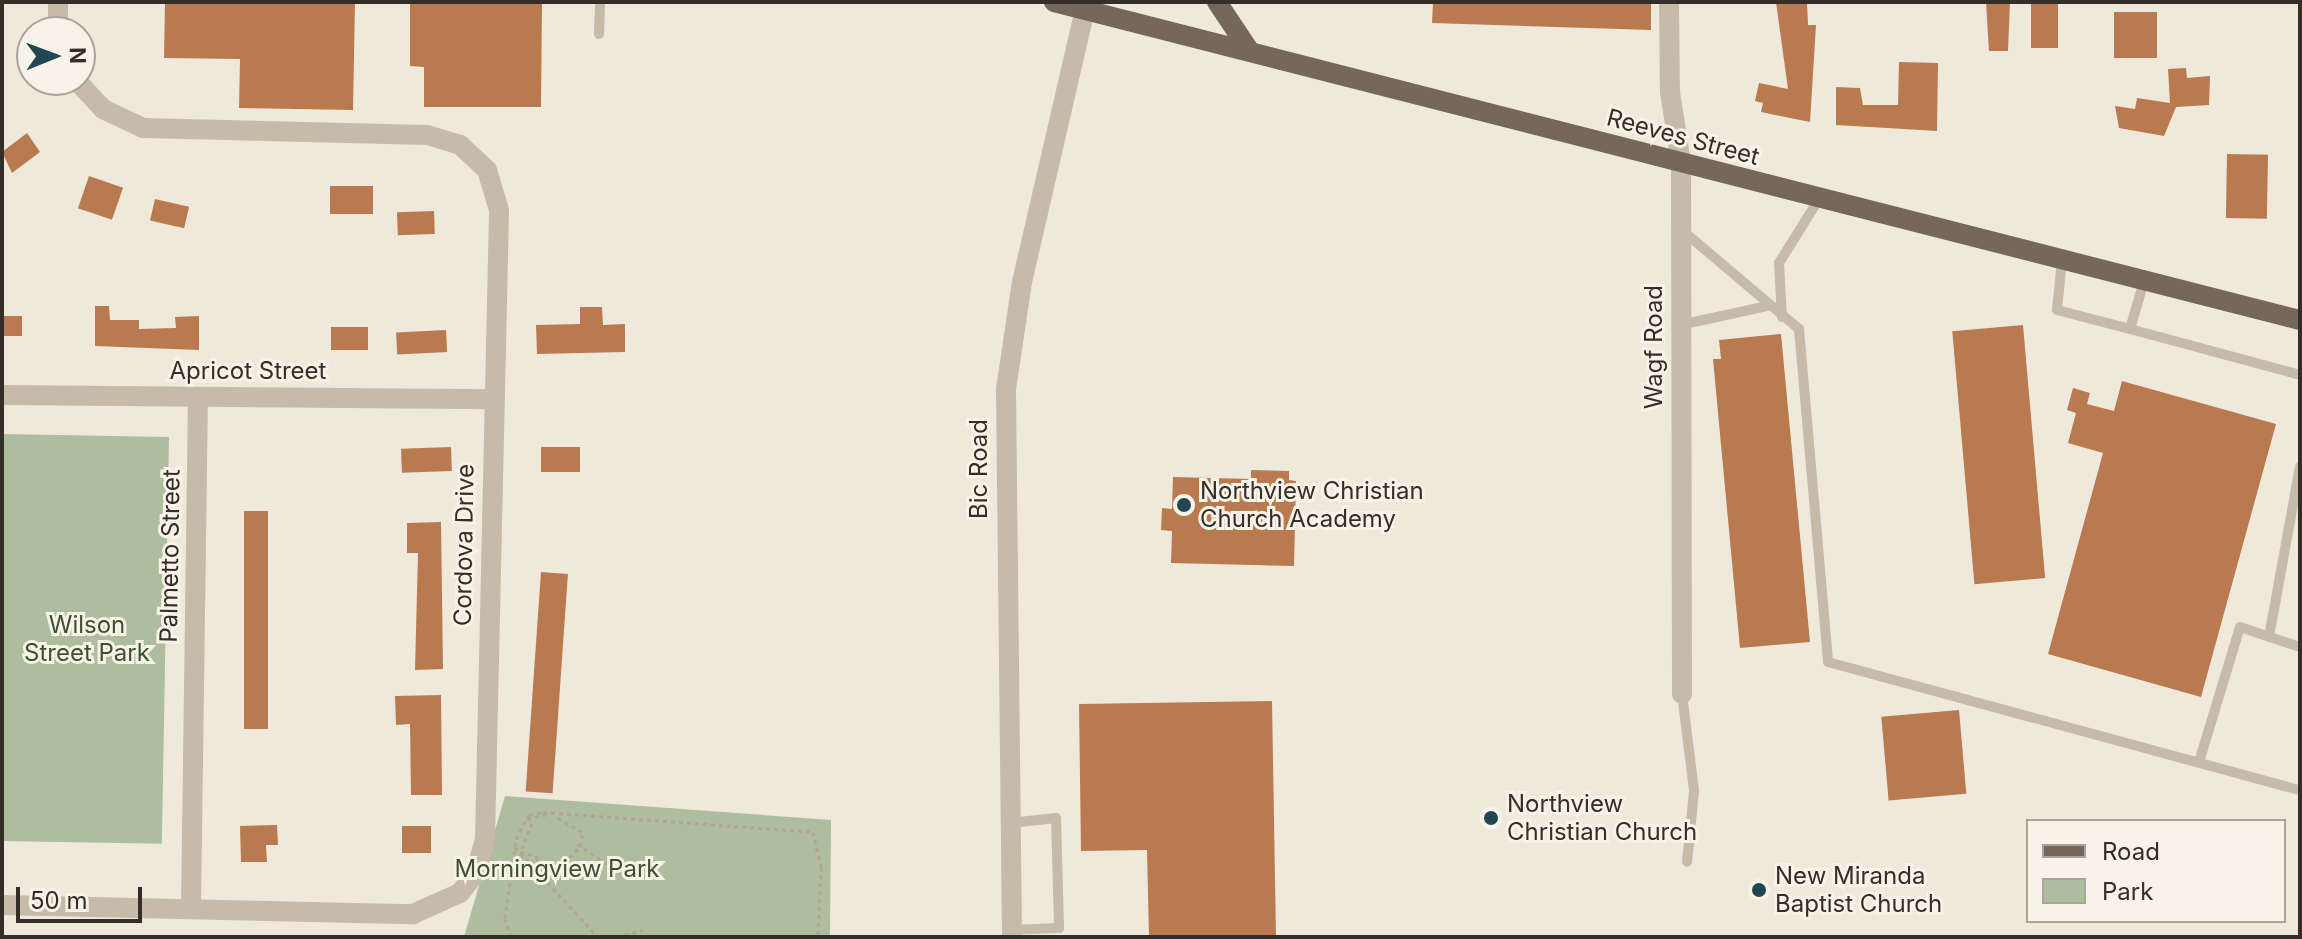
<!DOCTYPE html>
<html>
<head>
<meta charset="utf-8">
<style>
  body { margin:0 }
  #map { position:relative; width:2302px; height:939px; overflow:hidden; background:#efe9dc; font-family:Inter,sans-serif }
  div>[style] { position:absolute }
  .green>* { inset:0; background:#aebd9e; transform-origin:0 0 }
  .building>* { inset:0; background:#ba7a50; transform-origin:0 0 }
  .path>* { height:3px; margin-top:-1.5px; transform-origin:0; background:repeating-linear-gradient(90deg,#b2a594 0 4px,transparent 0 8px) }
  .lane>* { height:10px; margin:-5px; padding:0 5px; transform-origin:5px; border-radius:5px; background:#c6bba9 }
  .street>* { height:20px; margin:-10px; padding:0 10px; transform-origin:10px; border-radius:10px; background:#c6bba9 }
  .primary>* { height:20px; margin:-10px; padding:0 10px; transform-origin:10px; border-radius:10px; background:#75675b }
  .dots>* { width:22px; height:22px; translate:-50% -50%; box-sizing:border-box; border:4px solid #f7f3e8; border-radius:50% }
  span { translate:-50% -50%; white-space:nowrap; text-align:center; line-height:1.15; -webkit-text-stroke:6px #f7f3e8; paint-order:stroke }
  .street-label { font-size:24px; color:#342e28 }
  .poi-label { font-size:24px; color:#342e28 }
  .left { translate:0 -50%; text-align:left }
  .park-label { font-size:24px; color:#3f502f }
  .frame { position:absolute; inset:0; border:4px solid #342e28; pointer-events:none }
  .legend { position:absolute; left:2026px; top:819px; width:260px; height:104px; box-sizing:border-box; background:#f7f3e8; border:2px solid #a9a49b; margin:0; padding:10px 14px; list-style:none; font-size:24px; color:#342e28 }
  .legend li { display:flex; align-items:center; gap:16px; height:40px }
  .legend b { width:40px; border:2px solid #a9a49b }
  .north { position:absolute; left:16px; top:16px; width:80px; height:80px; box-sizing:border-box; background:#f7f3e8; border:2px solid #a9a49b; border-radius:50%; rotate:89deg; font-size:22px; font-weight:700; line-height:32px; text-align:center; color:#342e28 }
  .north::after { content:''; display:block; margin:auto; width:28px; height:36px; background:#224751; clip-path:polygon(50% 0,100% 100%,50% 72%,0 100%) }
  .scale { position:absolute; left:16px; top:887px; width:126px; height:36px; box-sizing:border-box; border:4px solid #342e28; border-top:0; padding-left:10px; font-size:24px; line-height:28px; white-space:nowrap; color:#342e28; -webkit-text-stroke:6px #f7f3e8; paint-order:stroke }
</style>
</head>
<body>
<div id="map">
  <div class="green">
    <div style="left:2px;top:434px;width:167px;height:407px;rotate:1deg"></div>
    <div style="clip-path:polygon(505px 796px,831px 820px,830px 937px,464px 937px)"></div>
  </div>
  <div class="building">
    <div style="clip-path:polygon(165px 2px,355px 2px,353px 110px,239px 108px,240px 59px,164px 58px)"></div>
    <div style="clip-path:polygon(410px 2px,542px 2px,541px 107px,424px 107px,424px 67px,410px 66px)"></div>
    <div style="clip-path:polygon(1433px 2px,1651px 2px,1651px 30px,1432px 23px)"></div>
    <div style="clip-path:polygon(1776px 2px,1807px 2px,1808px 25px,1816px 25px,1810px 122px,1761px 112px,1763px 103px,1755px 101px,1759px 83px,1788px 89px)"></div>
    <div style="clip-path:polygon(1986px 2px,2010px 2px,2008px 51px,1989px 51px)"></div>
    <div style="left:2031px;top:2px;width:27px;height:46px"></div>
    <div style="left:2114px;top:12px;width:43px;height:46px"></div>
    <div style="clip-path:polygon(1899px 62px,1938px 63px,1937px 131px,1836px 125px,1836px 87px,1860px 88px,1863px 105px,1898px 105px)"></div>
    <div style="clip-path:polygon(2186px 68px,2187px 78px,2210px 76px,2209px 105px,2176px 107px,2164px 136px,2119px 128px,2115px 106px,2135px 109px,2137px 98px,2170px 103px,2168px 69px)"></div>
    <div style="clip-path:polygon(27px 133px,40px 152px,12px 173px,2px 152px)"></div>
    <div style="left:2227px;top:154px;width:41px;height:64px;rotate:1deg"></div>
    <div style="left:89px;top:176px;width:36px;height:34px;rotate:19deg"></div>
    <div style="left:373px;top:186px;width:28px;height:43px;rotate:90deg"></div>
    <div style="left:155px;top:199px;width:35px;height:22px;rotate:13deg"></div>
    <div style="left:434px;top:211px;width:23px;height:37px;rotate:88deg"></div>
    <div style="clip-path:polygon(95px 306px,109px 306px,110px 320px,139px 320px,139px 329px,176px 328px,175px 317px,199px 316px,199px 350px,95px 346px)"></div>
    <div style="clip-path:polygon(580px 307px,602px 307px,603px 325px,625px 324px,625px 352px,537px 354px,536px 325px,580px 324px)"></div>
    <div style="left:2px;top:316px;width:20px;height:20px"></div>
    <div style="left:2023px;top:325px;width:254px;height:71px;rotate:85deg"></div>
    <div style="left:368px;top:327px;width:23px;height:37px;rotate:90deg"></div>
    <div style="left:446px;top:330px;width:22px;height:50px;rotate:87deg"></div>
    <div style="clip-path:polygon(1781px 334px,1810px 642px,1740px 648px,1713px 359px,1721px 359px,1719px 340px)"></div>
    <div style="clip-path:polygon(2122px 381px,2276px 424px,2201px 697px,2048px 654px,2103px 453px,2068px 443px,2076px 413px,2067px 410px,2073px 388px,2090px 393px,2087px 404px,2114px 411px)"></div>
    <div style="left:451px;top:447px;width:24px;height:50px;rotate:88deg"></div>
    <div style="left:580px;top:447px;width:25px;height:39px;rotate:90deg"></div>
    <div style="clip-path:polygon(1251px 470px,1289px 471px,1289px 480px,1296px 481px,1294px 566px,1171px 563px,1172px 531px,1161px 530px,1162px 508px,1172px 509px,1173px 477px,1251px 479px)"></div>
    <div style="left:244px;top:511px;width:24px;height:218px"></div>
    <div style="clip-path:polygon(441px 522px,443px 669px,415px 670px,418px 553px,407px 553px,407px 523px)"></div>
    <div style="left:541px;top:572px;width:27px;height:220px;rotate:4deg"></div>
    <div style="clip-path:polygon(441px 695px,442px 795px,411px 795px,410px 724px,396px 725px,395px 696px)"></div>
    <div style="clip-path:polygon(1272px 701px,1276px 937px,1149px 937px,1147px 850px,1081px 851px,1079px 704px)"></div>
    <div style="left:1959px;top:710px;width:84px;height:78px;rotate:85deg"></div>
    <div style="clip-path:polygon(277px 825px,278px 845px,266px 845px,267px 862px,241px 862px,240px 826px)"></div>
    <div style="left:402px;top:826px;width:29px;height:27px"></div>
  </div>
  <div class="path">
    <div style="left:527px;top:819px;width:21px;rotate:-14deg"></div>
    <div style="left:532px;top:823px;width:31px;rotate:112deg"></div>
    <div style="left:520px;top:852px;width:18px;rotate:16deg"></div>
    <div style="left:537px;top:857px;width:13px;rotate:81deg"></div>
    <div style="left:539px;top:870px;width:19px;rotate:-3deg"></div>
    <div style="left:558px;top:869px;width:33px;rotate:-45deg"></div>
    <div style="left:581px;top:846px;width:14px;rotate:-86deg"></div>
    <div style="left:582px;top:832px;width:32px;rotate:-150deg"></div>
    <div style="left:577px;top:844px;width:53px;rotate:33.4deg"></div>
    <div style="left:621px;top:873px;width:20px;rotate:3deg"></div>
    <div style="left:515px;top:847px;width:122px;rotate:47.3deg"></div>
    <div style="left:511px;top:937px;width:20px;rotate:-108deg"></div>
    <div style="left:505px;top:918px;width:80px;rotate:-82.1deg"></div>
    <div style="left:516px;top:839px;width:27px;rotate:-62deg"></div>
    <div style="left:529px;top:815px;width:14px;rotate:-12deg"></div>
    <div style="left:543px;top:812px;width:271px;rotate:4.2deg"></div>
    <div style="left:813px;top:832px;width:36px;rotate:77deg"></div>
    <div style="left:821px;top:867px;width:70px;rotate:92.5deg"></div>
    <div style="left:617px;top:937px;width:27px;rotate:-15deg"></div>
  </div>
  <div class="lane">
    <div style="left:599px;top:34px;width:32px;rotate:-88deg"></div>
    <div style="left:1683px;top:231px;width:152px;rotate:40.2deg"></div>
    <div style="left:1799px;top:329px;width:334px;rotate:85deg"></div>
    <div style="left:1828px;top:662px;width:489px;rotate:15.2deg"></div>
    <div style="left:2062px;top:260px;width:50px;rotate:95.7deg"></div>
    <div style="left:2057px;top:310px;width:75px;rotate:14.6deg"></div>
    <div style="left:2130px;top:329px;width:50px;rotate:-73.7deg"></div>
    <div style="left:1782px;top:317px;width:54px;rotate:-93.2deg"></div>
    <div style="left:1779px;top:263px;width:75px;rotate:-58deg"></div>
    <div style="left:1680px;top:325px;width:90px;rotate:-12.2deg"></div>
    <div style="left:2130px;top:329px;width:176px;rotate:15.1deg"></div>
    <div style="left:2269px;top:637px;width:173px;rotate:-79.7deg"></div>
    <div style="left:1682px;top:694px;width:98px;rotate:82.9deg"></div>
    <div style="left:1694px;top:791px;width:71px;rotate:95.6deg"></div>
    <div style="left:2199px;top:762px;width:141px;rotate:-73.1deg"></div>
    <div style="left:2240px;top:627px;width:63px;rotate:18.4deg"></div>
    <div style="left:1010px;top:823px;width:46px;rotate:-6.2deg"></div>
    <div style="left:1056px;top:818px;width:110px;rotate:88.4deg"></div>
    <div style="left:1059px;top:928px;width:47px;rotate:177.6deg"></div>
  </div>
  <div class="street">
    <div style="left:58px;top:2px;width:30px;rotate:90deg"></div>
    <div style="left:1669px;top:2px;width:90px;rotate:89.4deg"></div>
    <div style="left:1670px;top:92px;width:72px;rotate:81.2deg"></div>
    <div style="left:1681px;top:163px;width:531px;rotate:89.89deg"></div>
    <div style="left:2px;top:395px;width:492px;rotate:0.5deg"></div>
    <div style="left:2px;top:905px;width:411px;rotate:1.3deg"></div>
    <div style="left:413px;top:914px;width:51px;rotate:-24.1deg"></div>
    <div style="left:460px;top:893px;width:24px;rotate:-52deg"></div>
    <div style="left:475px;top:874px;width:36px;rotate:-74deg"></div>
    <div style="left:485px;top:839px;width:629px;rotate:-88.72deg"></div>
    <div style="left:499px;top:210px;width:42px;rotate:-106.7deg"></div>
    <div style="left:487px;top:170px;width:37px;rotate:-137deg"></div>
    <div style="left:460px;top:145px;width:34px;rotate:-163deg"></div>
    <div style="left:427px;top:135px;width:284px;rotate:-178.6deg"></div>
    <div style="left:143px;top:128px;width:44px;rotate:-154.6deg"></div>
    <div style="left:103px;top:109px;width:40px;rotate:-133deg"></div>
    <div style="left:191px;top:908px;width:511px;rotate:-89.22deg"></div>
    <div style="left:1012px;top:937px;width:548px;rotate:-90.63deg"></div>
    <div style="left:1006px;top:389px;width:108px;rotate:-81.5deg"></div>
    <div style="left:1022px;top:282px;width:279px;rotate:-77deg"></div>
  </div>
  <div class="primary">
    <div style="left:1054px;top:2px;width:1286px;rotate:14.32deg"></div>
    <div style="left:1217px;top:2px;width:58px;rotate:56.3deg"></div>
  </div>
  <div class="dots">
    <div style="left:1184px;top:505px;background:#224751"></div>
    <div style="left:1491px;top:818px;background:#224751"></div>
    <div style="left:1759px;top:890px;background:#224751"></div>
  </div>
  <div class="street-label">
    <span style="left:1683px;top:137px;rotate:15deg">Reeves Street</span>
    <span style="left:1654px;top:347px;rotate:-90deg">Wagf Road</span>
    <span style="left:248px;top:371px">Apricot Street</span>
    <span style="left:979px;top:469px;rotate:-90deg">Bic Road</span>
    <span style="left:464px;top:545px;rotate:-89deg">Cordova Drive</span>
    <span style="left:170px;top:556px;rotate:-89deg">Palmetto Street</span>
  </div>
  <div class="poi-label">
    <span class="left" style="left:1200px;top:505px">Northview Christian<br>Church Academy</span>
    <span class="left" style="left:1507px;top:818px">Northview<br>Christian Church</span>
    <span class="left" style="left:1775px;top:890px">New Miranda<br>Baptist Church</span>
  </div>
  <div class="park-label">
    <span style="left:87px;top:639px">Wilson<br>Street Park</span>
    <span style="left:557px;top:869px">Morningview Park</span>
  </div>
  <div class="frame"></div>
  <ul class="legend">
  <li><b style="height:10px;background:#75675b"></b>Road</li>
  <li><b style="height:22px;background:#aebd9e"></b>Park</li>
  </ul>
  <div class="north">N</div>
  <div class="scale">50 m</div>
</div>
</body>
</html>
